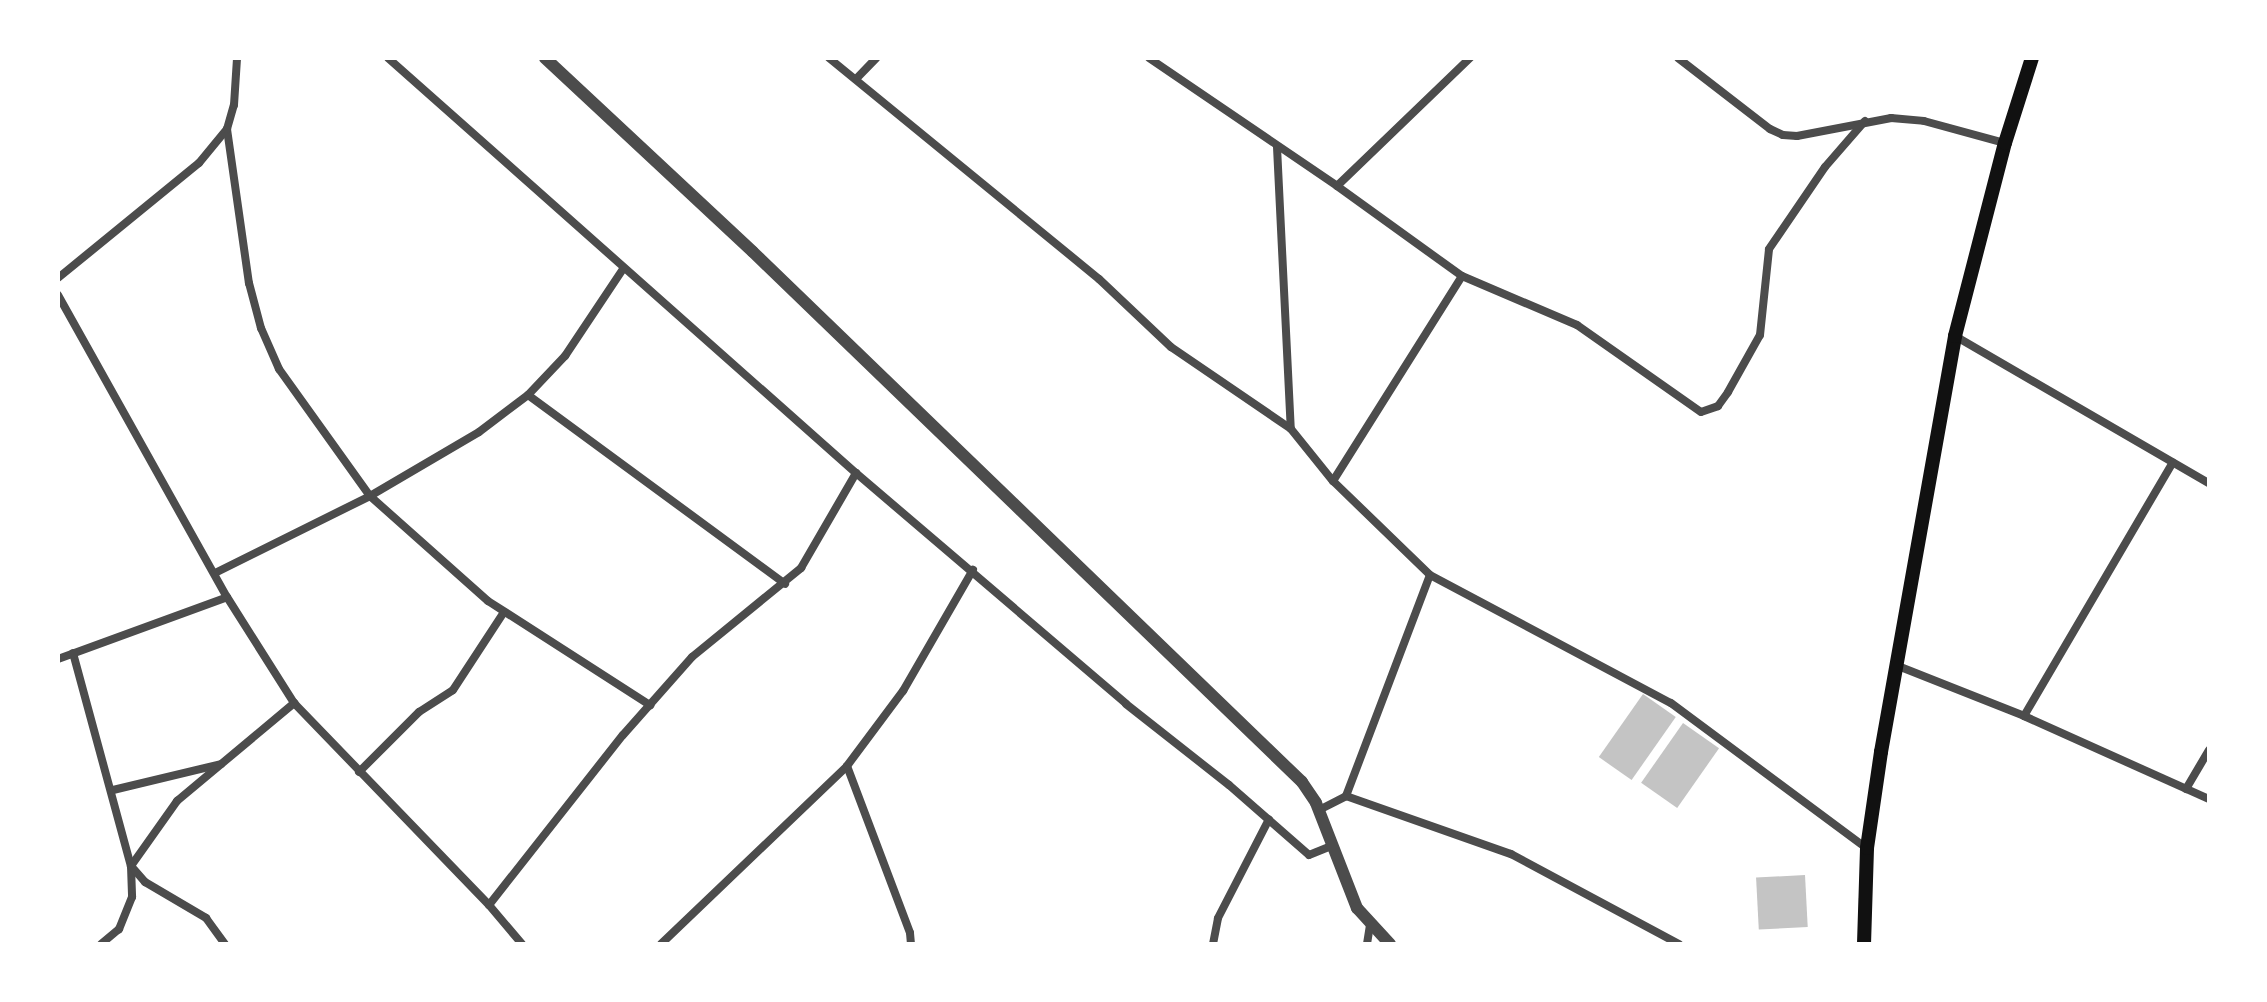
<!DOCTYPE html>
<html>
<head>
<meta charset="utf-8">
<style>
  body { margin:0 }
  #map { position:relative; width:2267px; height:1002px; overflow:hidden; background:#fff; font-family:"Zilla Slab",serif }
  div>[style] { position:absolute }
  .building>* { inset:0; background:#c4c4c4; transform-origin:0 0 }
  .minor>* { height:8px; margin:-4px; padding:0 4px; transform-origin:4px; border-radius:4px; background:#4c4c4c }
  .tertiary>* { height:12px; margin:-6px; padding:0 6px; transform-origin:6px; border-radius:6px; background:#4c4c4c }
  .secondary>* { height:14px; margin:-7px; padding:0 7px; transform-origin:7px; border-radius:7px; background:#111 }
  span { translate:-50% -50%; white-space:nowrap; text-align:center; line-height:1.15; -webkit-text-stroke:8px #fff; paint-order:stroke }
  .frame { position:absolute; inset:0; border:60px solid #fff; pointer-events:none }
</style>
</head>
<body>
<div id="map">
  <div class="building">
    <div style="left:1643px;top:694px;width:40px;height:77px;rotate:35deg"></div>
    <div style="left:1683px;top:723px;width:44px;height:73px;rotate:35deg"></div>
    <div style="left:1805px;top:875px;width:52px;height:49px;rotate:87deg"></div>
  </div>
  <div class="minor">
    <div style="left:388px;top:58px;width:625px;rotate:41.57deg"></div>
    <div style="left:856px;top:473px;width:355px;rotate:40.5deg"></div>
    <div style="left:1126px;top:704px;width:131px;rotate:38.2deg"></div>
    <div style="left:1229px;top:785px;width:106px;rotate:41.2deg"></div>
    <div style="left:1309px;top:855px;width:24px;rotate:-22deg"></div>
    <div style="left:829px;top:58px;width:349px;rotate:39.3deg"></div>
    <div style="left:1099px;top:279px;width:99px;rotate:43.4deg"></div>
    <div style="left:1171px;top:347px;width:145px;rotate:34.3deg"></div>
    <div style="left:1149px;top:58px;width:227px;rotate:34.2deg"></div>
    <div style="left:1337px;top:186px;width:185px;rotate:-43.9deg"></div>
    <div style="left:1678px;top:58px;width:116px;rotate:37.7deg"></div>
    <div style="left:1770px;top:129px;width:14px;rotate:25deg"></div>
    <div style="left:1783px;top:135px;width:14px;rotate:4deg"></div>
    <div style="left:1797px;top:136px;width:96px;rotate:-10.8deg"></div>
    <div style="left:1891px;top:118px;width:33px;rotate:5deg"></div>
    <div style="left:1924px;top:121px;width:84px;rotate:15.2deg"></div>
    <div style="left:857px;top:78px;width:28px;rotate:-46deg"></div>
    <div style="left:227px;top:129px;width:156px;rotate:81.9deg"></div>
    <div style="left:249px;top:283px;width:47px;rotate:75.1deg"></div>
    <div style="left:261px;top:328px;width:45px;rotate:66.3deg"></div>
    <div style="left:279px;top:369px;width:156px;rotate:54.4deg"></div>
    <div style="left:370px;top:496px;width:158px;rotate:41.7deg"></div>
    <div style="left:488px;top:601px;width:193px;rotate:32.7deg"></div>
    <div style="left:1277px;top:147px;width:282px;rotate:87.2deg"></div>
    <div style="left:1291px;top:429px;width:67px;rotate:51.1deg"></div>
    <div style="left:1333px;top:481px;width:135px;rotate:44.1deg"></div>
    <div style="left:1337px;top:186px;width:154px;rotate:35.8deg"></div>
    <div style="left:1462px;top:276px;width:125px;rotate:23.1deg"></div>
    <div style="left:1577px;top:325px;width:151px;rotate:35.1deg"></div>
    <div style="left:1701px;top:412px;width:18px;rotate:-19deg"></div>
    <div style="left:1718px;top:406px;width:17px;rotate:-54deg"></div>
    <div style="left:1728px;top:392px;width:65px;rotate:-60.7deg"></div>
    <div style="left:1760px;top:335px;width:86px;rotate:-84deg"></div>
    <div style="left:1769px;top:249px;width:99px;rotate:-55.7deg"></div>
    <div style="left:1825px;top:167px;width:61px;rotate:-49deg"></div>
    <div style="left:58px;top:278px;width:182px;rotate:-39.2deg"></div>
    <div style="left:199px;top:163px;width:44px;rotate:-50.5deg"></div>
    <div style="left:227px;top:129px;width:25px;rotate:-74deg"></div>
    <div style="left:234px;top:105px;width:47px;rotate:-86.3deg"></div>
    <div style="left:58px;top:295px;width:346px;rotate:60.8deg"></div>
    <div style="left:227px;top:597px;width:125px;rotate:57.7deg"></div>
    <div style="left:294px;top:703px;width:281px;rotate:46deg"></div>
    <div style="left:489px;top:905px;width:51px;rotate:49.8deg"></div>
    <div style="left:1955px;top:336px;width:293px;rotate:30.1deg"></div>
    <div style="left:528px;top:395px;width:319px;rotate:36.3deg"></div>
    <div style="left:1333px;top:481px;width:242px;rotate:-57.8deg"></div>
    <div style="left:215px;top:573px;width:173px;rotate:-26.4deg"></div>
    <div style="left:370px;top:496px;width:126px;rotate:-30.4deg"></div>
    <div style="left:479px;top:432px;width:61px;rotate:-37.1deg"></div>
    <div style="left:528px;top:395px;width:54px;rotate:-46.5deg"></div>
    <div style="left:565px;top:356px;width:105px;rotate:-56.3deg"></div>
    <div style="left:73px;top:653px;width:221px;rotate:74.8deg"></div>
    <div style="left:131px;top:866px;width:31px;rotate:88deg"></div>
    <div style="left:132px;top:897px;width:35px;rotate:112deg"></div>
    <div style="left:119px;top:929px;width:23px;rotate:140deg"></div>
    <div style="left:58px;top:659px;width:180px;rotate:-20.1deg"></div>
    <div style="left:1898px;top:666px;width:136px;rotate:21.6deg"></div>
    <div style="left:2024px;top:716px;width:203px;rotate:24.2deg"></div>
    <div style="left:2024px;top:716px;width:294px;rotate:-59.6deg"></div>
    <div style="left:847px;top:766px;width:178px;rotate:69.3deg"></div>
    <div style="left:910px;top:933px;width:11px;rotate:85deg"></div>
    <div style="left:359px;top:772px;width:85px;rotate:-45deg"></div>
    <div style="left:419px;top:712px;width:40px;rotate:-32.9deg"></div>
    <div style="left:453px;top:690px;width:93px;rotate:-56.8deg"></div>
    <div style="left:2186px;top:789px;width:45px;rotate:-59.5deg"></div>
    <div style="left:113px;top:790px;width:111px;rotate:-13.5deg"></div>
    <div style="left:1346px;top:796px;width:175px;rotate:19.4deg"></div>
    <div style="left:1511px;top:854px;width:191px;rotate:28.2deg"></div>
    <div style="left:1319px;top:810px;width:30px;rotate:-27deg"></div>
    <div style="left:1346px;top:796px;width:236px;rotate:-69.2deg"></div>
    <div style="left:1430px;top:575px;width:273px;rotate:28deg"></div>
    <div style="left:1671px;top:703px;width:243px;rotate:36.6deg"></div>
    <div style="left:131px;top:866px;width:80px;rotate:-54.7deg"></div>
    <div style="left:177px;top:801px;width:153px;rotate:-39.9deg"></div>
    <div style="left:132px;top:867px;width:20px;rotate:49deg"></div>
    <div style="left:145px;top:882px;width:71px;rotate:30.5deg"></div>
    <div style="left:206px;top:918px;width:32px;rotate:54deg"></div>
    <div style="left:489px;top:905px;width:216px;rotate:-51.8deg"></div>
    <div style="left:623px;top:735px;width:104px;rotate:-48.5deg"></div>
    <div style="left:692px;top:657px;width:141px;rotate:-39.2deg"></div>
    <div style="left:801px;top:568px;width:110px;rotate:-59.9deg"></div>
    <div style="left:661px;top:944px;width:257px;rotate:-43.7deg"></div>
    <div style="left:847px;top:766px;width:94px;rotate:-53.3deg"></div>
    <div style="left:903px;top:691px;width:140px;rotate:-60deg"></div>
    <div style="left:1213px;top:944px;width:26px;rotate:-79deg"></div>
    <div style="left:1218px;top:918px;width:111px;rotate:-62.7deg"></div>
    <div style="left:1367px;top:944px;width:18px;rotate:-81deg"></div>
  </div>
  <div class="tertiary">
    <div style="left:545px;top:58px;width:284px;rotate:43deg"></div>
    <div style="left:753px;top:252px;width:763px;rotate:43.99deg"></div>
    <div style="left:1302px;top:782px;width:25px;rotate:56deg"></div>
    <div style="left:1316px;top:803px;width:113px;rotate:68.7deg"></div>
    <div style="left:1357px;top:908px;width:49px;rotate:47.5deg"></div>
  </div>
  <div class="secondary">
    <div style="left:1864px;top:944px;width:96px;rotate:-88.2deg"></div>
    <div style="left:1867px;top:848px;width:97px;rotate:-81.7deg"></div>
    <div style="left:1881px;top:752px;width:423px;rotate:-79.9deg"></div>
    <div style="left:1955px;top:336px;width:199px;rotate:-75.5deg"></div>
    <div style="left:2005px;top:143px;width:89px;rotate:-72.4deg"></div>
  </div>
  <div class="frame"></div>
</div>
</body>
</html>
